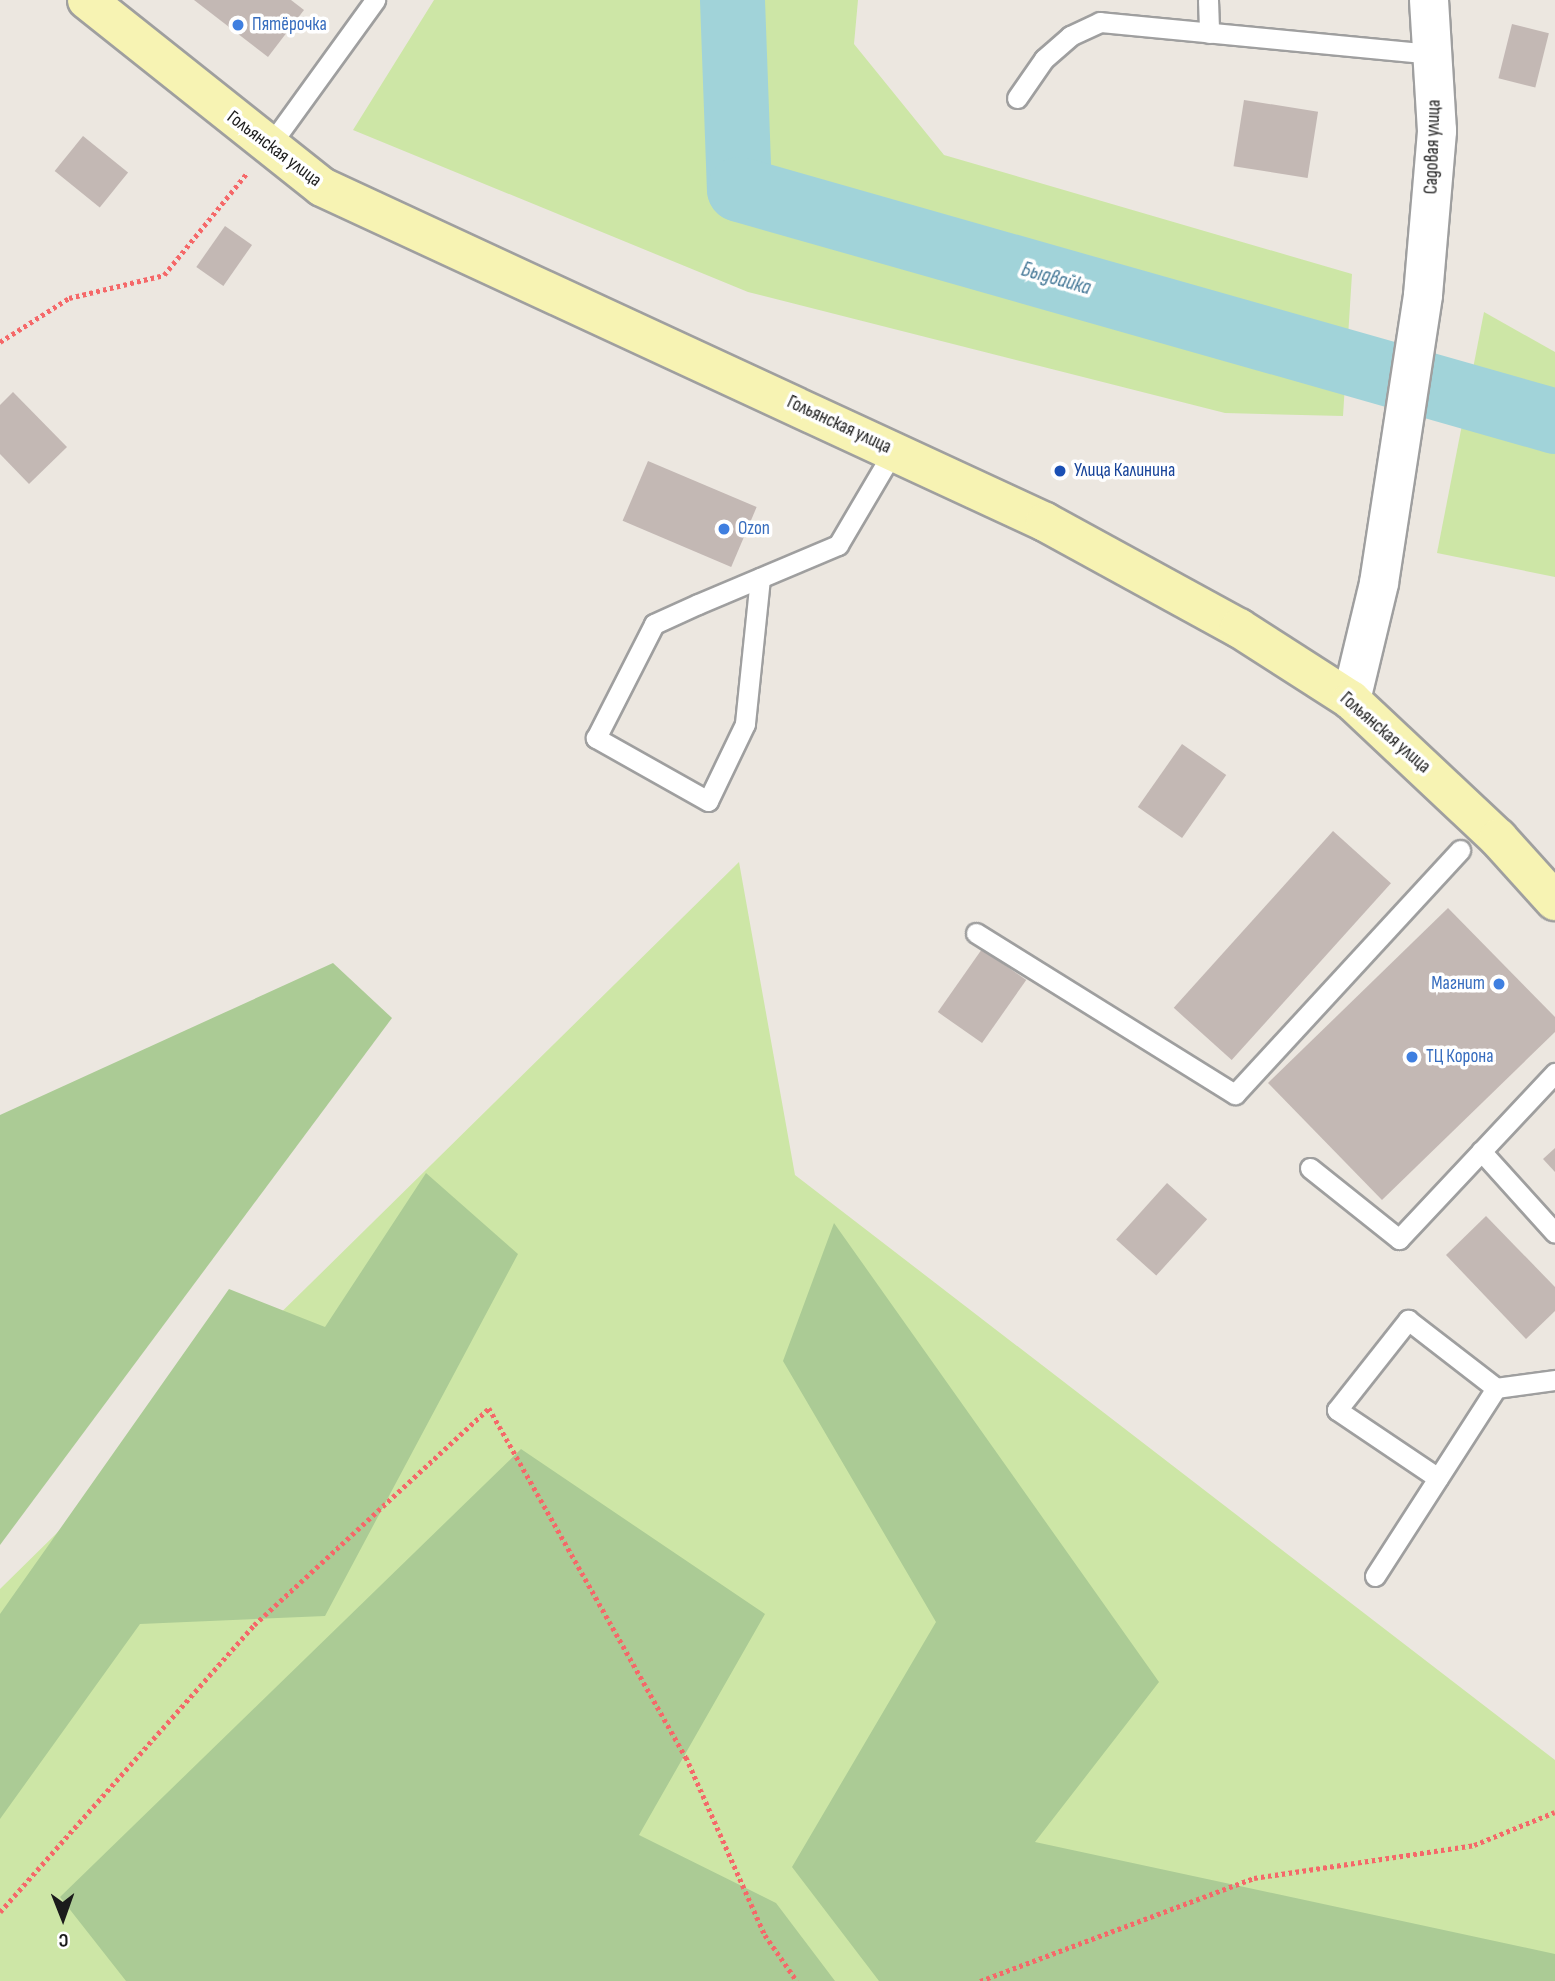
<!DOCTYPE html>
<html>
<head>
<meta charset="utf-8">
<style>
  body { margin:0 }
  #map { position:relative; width:1555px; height:1981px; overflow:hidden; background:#ece7e0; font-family:"Sofia Sans Condensed",sans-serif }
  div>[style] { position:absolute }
  .grass>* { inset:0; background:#cde6a6 }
  .forest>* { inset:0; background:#abcb95 }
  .river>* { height:65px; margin:-32.5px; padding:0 32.5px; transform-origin:32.5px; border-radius:32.5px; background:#a1d3d9 }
  .building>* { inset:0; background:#c3b8b4; transform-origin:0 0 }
  .path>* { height:4.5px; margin-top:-2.25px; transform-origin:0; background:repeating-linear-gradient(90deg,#f56869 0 3.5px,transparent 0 7px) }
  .roads { filter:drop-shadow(2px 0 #9f9f9f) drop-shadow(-2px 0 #9f9f9f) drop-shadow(0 2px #9f9f9f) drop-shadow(0 -2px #9f9f9f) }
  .service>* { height:19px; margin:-9.5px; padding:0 9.5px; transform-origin:9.5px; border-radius:9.5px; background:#fff }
  .tertiary>* { height:38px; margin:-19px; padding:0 19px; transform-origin:19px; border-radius:19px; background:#fff }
  .secondary>* { height:38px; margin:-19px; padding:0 19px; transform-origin:19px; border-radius:19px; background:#f7f3b3 }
  .dots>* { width:19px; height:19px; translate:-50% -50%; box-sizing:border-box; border:4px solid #fff; border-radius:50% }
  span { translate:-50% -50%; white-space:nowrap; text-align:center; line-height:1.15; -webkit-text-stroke:7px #fff; paint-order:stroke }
  .shop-label { font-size:19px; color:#366cbe }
  .left { translate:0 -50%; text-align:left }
  .right { translate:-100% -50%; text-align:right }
  .street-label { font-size:19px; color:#1b1b1b }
  .transit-label { font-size:19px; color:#164399 }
  .water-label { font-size:21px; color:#457897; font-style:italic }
  .north { position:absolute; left:28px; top:1883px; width:70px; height:70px; -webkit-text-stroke:5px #fff; paint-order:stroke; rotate:179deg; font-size:19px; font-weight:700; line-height:28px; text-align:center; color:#1b1b1b }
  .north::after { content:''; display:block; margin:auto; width:24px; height:32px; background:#1b1b1b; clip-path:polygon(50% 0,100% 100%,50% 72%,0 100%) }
</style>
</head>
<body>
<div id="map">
  <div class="grass">
    <div style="clip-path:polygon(434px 0,858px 0,854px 44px,944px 155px,1352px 274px,1343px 416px,1225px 413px,748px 292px,353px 130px)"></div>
    <div style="clip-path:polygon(1484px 312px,1555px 352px,1555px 577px,1437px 553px)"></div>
    <div style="clip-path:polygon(739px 862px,795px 1175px,1555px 1760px,1555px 1981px,0 1981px,0 1589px)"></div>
  </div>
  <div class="forest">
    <div style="clip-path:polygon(333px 963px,392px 1018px,0 1545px,0 1115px)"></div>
    <div style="clip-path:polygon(426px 1173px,518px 1254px,325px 1616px,140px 1624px,0 1819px,0 1614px,229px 1289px,325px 1327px)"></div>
    <div style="clip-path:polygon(834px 1223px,1159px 1682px,1035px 1842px,1555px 1954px,1555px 1981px,879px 1981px,792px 1867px,936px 1622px,783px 1361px)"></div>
    <div style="clip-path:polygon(521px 1449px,765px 1614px,639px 1835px,776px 1903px,835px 1981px,126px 1981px,60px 1897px)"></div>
  </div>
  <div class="river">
    <div style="left:732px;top:0;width:189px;rotate:87.9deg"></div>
    <div style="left:739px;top:189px;width:848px;rotate:15.87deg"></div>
  </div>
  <div class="building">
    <div style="clip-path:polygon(194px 0,291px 0,304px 10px,268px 57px)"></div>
    <div style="left:1512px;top:24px;width:38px;height:56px;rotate:14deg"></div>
    <div style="left:1244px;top:100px;width:75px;height:67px;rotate:9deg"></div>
    <div style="left:83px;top:136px;width:58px;height:45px;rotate:39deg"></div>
    <div style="left:225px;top:226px;width:33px;height:50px;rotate:35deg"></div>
    <div style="clip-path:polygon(13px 392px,67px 447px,29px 484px,0 454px,0 405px)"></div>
    <div style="left:648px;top:461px;width:118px;height:65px;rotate:23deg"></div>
    <div style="left:1182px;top:744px;width:54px;height:77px;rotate:35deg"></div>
    <div style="left:1333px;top:831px;width:78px;height:238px;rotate:42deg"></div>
    <div style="clip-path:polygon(1448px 908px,1555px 1017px,1555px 1032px,1382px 1200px,1268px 1083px)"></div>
    <div style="left:982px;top:949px;width:54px;height:77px;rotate:35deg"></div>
    <div style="clip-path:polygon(1555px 1148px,1555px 1172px,1543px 1159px)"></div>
    <div style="left:1167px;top:1183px;width:54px;height:76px;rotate:42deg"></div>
    <div style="clip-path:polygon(1486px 1216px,1555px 1287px,1555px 1311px,1526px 1339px,1446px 1255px)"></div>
  </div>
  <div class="path">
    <div style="left:0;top:342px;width:82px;rotate:-32.5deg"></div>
    <div style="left:69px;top:298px;width:98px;rotate:-13.6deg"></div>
    <div style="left:164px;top:275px;width:132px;rotate:-50.9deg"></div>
    <div style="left:0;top:1912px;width:383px;rotate:-48.5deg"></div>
    <div style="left:254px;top:1625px;width:320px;rotate:-42.7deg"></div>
    <div style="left:489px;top:1408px;width:401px;rotate:60.6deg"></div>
    <div style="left:686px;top:1757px;width:195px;rotate:66.1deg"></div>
    <div style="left:765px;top:1935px;width:56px;rotate:55.2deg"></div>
    <div style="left:980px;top:1981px;width:293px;rotate:-20.6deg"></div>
    <div style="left:1254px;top:1878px;width:222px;rotate:-8.5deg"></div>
    <div style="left:1474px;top:1845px;width:87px;rotate:-22.2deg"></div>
  </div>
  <div class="roads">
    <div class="service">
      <div style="left:1208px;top:0;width:33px;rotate:88deg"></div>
      <div style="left:1017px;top:98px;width:47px;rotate:-55.3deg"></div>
      <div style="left:1044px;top:59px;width:35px;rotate:-41deg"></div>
      <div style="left:1070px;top:36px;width:33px;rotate:-25deg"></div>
      <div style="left:1100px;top:22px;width:336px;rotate:5.5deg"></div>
      <div style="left:268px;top:148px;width:183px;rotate:-54.1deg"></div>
      <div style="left:760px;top:578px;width:147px;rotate:95.9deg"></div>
      <div style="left:745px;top:724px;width:85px;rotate:115.7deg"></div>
      <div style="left:708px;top:801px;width:129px;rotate:-150.6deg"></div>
      <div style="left:596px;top:738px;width:128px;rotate:-63deg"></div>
      <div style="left:654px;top:624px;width:48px;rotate:-24.4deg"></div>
      <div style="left:698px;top:604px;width:152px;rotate:-22.9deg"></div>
      <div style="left:838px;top:545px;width:110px;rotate:-59.5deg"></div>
      <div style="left:976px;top:933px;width:305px;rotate:31.9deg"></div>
      <div style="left:1235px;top:1094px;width:332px;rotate:-47.3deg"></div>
      <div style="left:1481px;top:1151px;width:110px;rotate:47.9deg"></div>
      <div style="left:1310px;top:1168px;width:114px;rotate:38.6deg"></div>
      <div style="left:1399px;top:1239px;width:228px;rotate:-46.8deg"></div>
      <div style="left:1438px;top:1478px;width:122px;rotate:-146deg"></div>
      <div style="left:1337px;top:1410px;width:115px;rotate:-51.7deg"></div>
      <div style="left:1408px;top:1320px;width:111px;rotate:37.7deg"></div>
      <div style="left:1375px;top:1576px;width:224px;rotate:-57.2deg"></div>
      <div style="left:1496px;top:1388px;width:60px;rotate:-7.7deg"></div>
    </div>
    <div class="tertiary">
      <div style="left:1351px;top:700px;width:120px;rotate:-76.5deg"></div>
      <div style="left:1379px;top:583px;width:291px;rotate:-81.3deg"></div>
      <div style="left:1423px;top:295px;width:165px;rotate:-85.1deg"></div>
      <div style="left:1437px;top:131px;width:131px;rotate:-93.5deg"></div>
    </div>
    <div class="secondary">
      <div style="left:87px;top:0;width:300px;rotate:38.5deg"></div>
      <div style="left:322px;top:187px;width:797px;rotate:24.86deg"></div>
      <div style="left:1045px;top:522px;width:221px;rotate:28.7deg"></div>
      <div style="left:1239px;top:628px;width:133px;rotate:32.7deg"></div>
      <div style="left:1351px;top:700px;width:202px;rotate:43.2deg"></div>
      <div style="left:1498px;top:838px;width:85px;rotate:47.9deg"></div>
    </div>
  </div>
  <div class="dots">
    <div style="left:238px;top:25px;background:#3f7fe0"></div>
    <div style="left:1060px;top:471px;background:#1a4fb4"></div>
    <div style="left:724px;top:529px;background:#3f7fe0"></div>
    <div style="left:1499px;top:984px;background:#3f7fe0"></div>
    <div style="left:1412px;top:1057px;background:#3f7fe0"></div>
  </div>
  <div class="shop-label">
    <span class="left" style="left:252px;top:25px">Пятёрочка</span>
    <span class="left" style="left:738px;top:529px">Ozon</span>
    <span class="right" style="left:1485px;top:984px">Магнит</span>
    <span class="left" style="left:1426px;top:1057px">ТЦ Корона</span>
  </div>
  <div class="street-label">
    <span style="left:1433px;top:147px;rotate:-88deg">Садовая улица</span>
    <span style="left:274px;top:149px;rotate:37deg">Гольянская улица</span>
    <span style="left:839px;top:425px;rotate:25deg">Гольянская улица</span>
    <span style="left:1385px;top:733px;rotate:41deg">Гольянская улица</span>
  </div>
  <div class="transit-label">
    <span class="left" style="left:1074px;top:471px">Улица Калинина</span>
  </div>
  <div class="water-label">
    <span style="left:1056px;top:279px;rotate:16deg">Быдвайка</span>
  </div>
  <div class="north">С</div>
</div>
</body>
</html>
